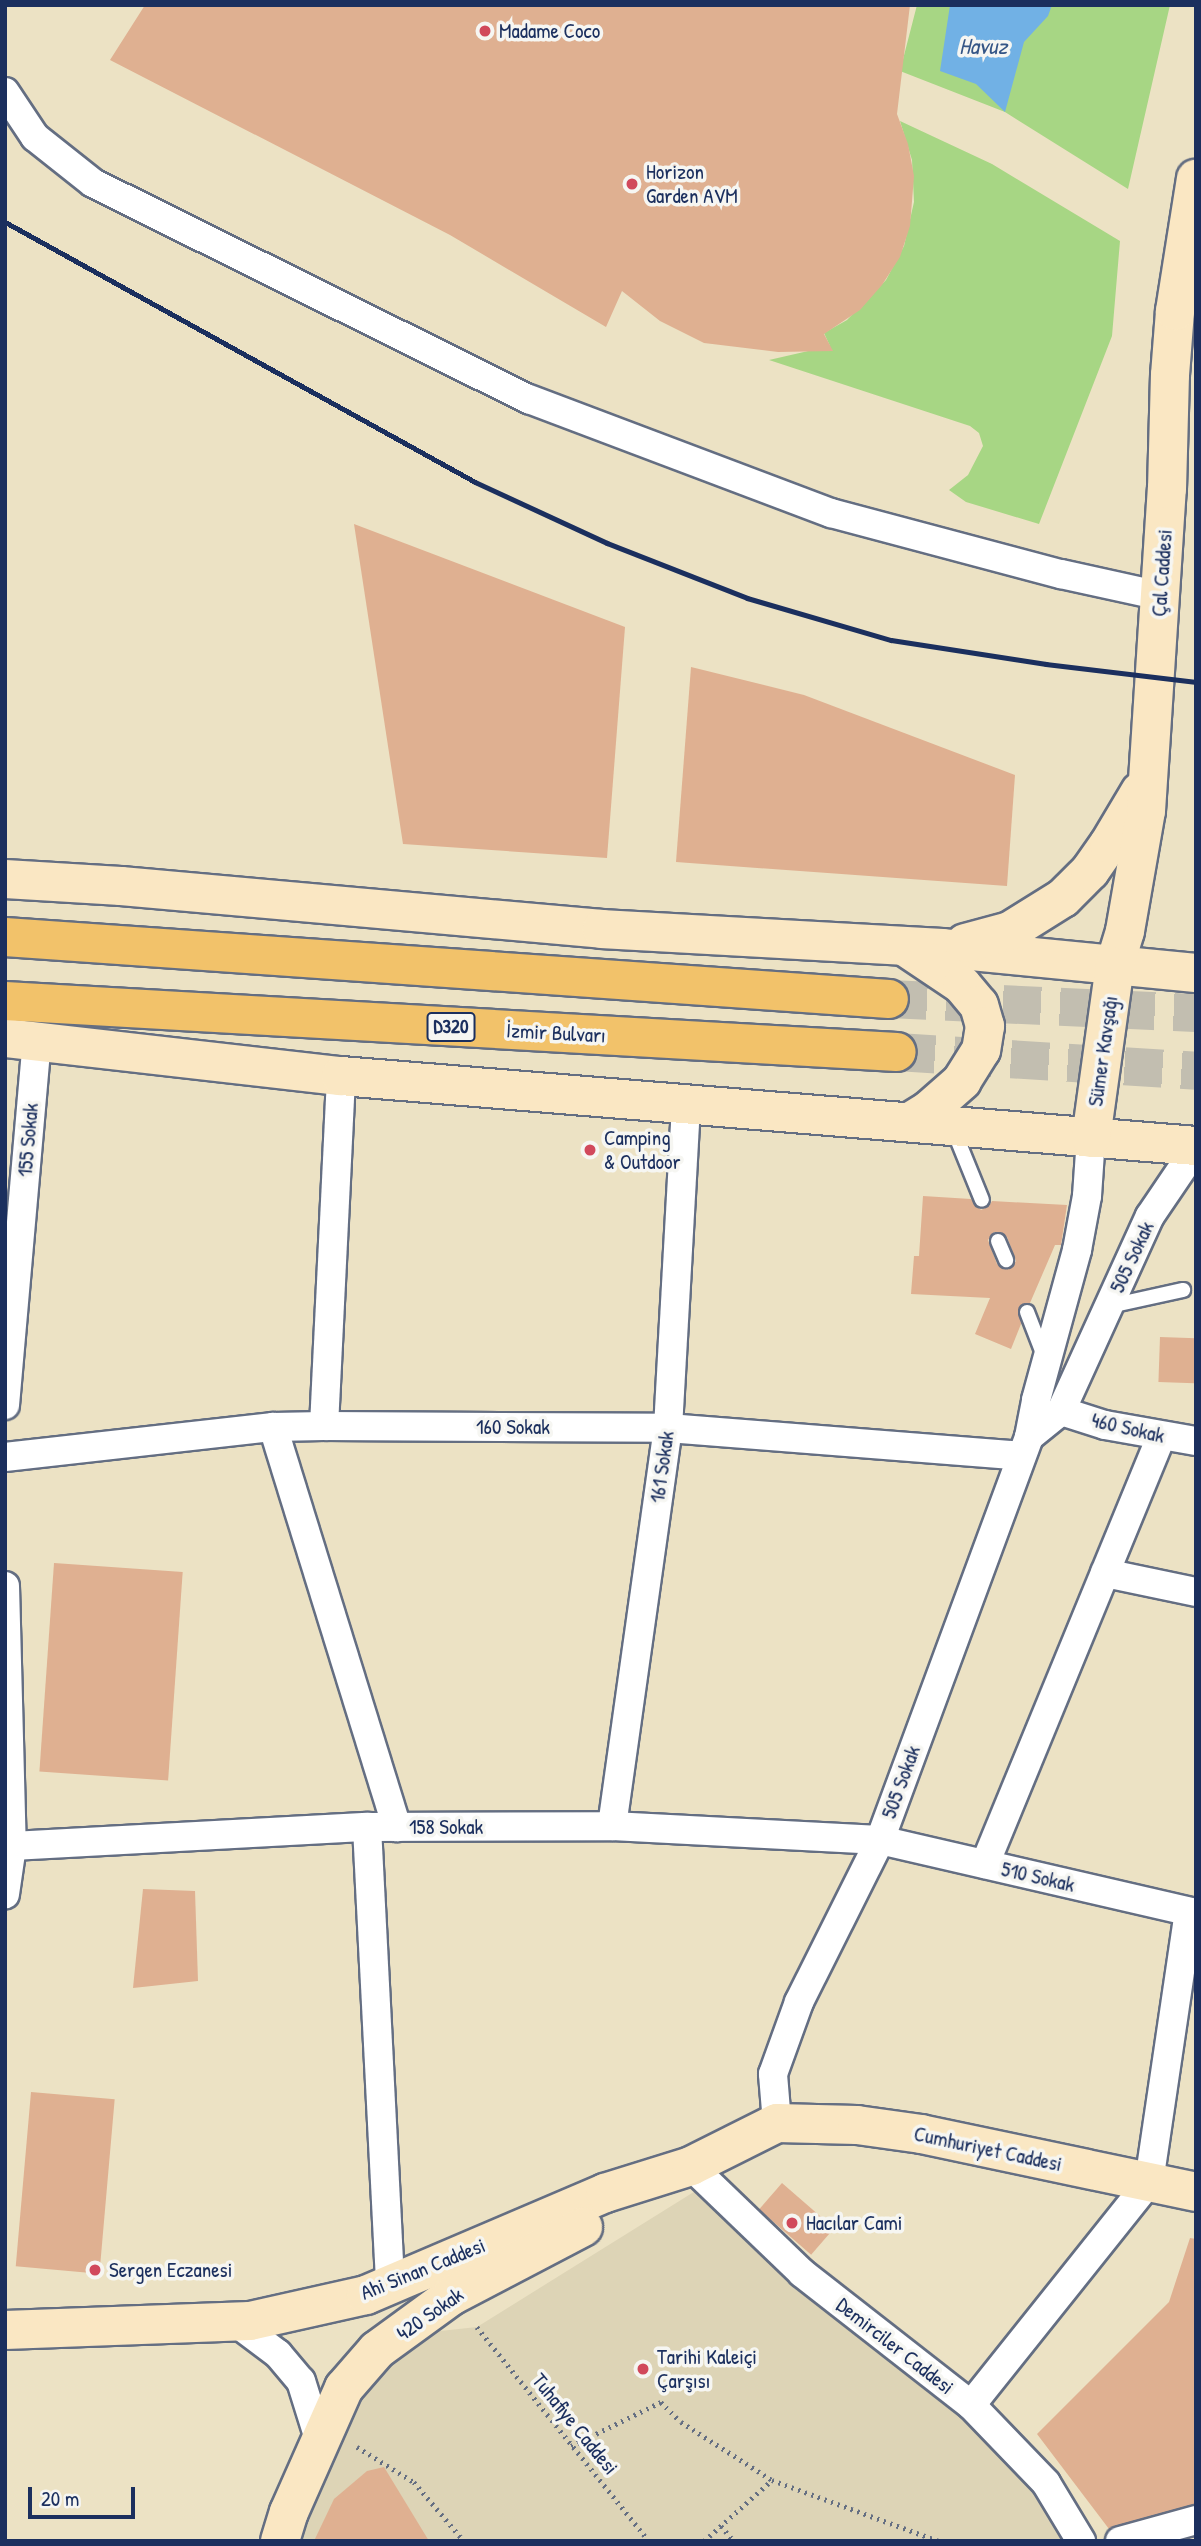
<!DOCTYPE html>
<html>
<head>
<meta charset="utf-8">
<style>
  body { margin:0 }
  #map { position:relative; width:1201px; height:2546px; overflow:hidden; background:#ece2c4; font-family:"Patrick Hand",sans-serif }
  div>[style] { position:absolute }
  .built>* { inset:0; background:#ddd4b6 }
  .green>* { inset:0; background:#a7d684 }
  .water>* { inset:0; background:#71b1e5 }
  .building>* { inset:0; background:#dfb091; transform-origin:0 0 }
  .primary-tunnel>* { height:38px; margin-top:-19px; transform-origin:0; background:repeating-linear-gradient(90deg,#c2beb0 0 38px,transparent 0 57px) }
  .path>* { height:4.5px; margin-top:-2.25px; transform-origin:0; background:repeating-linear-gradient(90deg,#646e82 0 2px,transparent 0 7px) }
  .roads { filter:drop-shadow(2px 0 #646e82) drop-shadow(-2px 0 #646e82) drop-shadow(0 2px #646e82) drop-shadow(0 -2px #646e82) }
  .lane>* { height:14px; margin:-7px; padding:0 7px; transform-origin:7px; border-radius:7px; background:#fff }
  .street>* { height:28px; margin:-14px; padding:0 14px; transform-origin:14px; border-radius:14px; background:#fff }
  .secondary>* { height:38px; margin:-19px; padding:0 19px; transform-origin:19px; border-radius:19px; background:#fae7c3 }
  .primary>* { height:38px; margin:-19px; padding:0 19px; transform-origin:19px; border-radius:19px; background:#f2c26a }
  .rail>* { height:5px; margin:-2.5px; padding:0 2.5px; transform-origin:2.5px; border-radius:2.5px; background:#1b2f5e }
  .dots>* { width:19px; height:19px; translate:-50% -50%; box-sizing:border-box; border:4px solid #f6f6f2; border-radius:50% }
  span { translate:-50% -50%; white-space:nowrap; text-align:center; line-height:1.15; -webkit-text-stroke:7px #f6f6f2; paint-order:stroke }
  .shield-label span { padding:2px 5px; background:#f6f6f2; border:2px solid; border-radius:5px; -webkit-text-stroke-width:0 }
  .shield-label { font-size:19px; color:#1b2f5e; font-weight:700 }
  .poi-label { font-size:21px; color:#1b2f5e }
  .left { translate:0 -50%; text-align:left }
  .street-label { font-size:21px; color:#1b2f5e }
  .water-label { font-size:23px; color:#355686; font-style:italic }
  .frame { position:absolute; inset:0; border:7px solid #1b2f5e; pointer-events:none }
  .scale { position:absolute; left:28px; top:2487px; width:107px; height:32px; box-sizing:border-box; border:4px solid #1b2f5e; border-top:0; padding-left:9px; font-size:21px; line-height:24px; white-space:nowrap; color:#1b2f5e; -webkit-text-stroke:5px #f6f6f2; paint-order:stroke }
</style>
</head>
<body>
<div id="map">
  <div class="built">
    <div style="clip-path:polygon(697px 2190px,971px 2405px,1079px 2541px,281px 2541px,344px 2388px,422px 2333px,477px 2327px)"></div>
  </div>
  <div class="green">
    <div style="clip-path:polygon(917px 5px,1170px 5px,1128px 189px,1005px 112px,900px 71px)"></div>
    <div style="clip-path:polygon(900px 121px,992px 164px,1120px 241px,1112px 336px,1039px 524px,966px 502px,949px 490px,968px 475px,983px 446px,979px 433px,970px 426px,769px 360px,830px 346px,824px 333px,847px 320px,886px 280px,904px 246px,914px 202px,912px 160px)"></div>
  </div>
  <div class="water">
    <div style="clip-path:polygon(950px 5px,1052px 5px,1048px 16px,1024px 42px,1005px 112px,976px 84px,940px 71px)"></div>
  </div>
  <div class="building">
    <div style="clip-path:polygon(145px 5px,910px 5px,897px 114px,908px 144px,914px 176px,910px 226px,900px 257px,882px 285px,860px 310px,824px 334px,833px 351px,778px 352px,704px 343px,660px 321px,622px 291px,606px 327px,450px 235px,110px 60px)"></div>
    <div style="clip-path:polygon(354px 524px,625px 627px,607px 858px,403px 844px)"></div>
    <div style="clip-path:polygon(691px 667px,804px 695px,1015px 775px,1007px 886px,676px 862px)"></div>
    <div style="clip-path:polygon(evenodd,923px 1196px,971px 1199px,981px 1210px,989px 1206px,992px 1201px,1067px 1205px,1061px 1245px,1055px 1245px,1030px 1303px,1019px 1307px,1021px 1324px,1011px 1349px,975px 1334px,990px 1298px,911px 1294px,914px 1256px,919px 1256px,923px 1196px,994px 1232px,1000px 1232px,1007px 1237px,1016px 1261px,1010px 1269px,1004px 1269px,997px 1264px,988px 1240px,994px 1232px)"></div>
    <div style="left:1160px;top:1337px;width:36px;height:45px;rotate:2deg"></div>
    <div style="left:54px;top:1563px;width:129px;height:209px;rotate:4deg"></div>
    <div style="clip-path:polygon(143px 1889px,195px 1891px,198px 1981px,133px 1988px)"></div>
    <div style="left:31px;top:2092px;width:84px;height:175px;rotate:5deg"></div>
    <div style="left:782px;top:2183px;width:69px;height:35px;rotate:41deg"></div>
    <div style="clip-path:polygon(1190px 2238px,1196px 2239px,1196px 2504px,1109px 2529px,1037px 2434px,1169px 2302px)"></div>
    <div style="clip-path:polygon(384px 2467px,429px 2541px,314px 2541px,334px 2499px,367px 2471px)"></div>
  </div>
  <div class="primary-tunnel">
    <div style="left:889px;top:999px;width:307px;rotate:2.6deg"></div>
    <div style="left:897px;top:1052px;width:300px;rotate:3.6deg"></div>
  </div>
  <div class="path">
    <div style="left:477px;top:2327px;width:275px;rotate:51.2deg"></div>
    <div style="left:571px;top:2446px;width:100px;rotate:-26.1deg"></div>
    <div style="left:661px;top:2402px;width:28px;rotate:45deg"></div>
    <div style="left:681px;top:2422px;width:108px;rotate:32.5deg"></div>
    <div style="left:772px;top:2480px;width:178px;rotate:20.1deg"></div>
    <div style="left:357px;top:2447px;width:67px;rotate:31.6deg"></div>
    <div style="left:414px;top:2482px;width:77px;rotate:49.7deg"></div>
    <div style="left:721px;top:2526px;width:20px;rotate:49deg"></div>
    <div style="left:704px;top:2541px;width:91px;rotate:-41.9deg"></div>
  </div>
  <div class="roads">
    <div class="lane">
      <div style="left:954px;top:1131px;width:74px;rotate:67.9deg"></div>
      <div style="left:998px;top:1241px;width:21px;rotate:67deg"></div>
      <div style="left:1110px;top:1306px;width:75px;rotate:-12.4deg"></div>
      <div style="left:1027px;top:1312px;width:47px;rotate:68.9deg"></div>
    </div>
    <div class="street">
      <div style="left:5px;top:92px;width:54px;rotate:56.3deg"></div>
      <div style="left:35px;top:137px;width:74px;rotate:38.4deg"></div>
      <div style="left:93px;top:183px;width:487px;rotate:26.4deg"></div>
      <div style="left:529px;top:399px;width:323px;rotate:20.7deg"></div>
      <div style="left:831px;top:513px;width:238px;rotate:14.9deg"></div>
      <div style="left:1061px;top:574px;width:102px;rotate:12.4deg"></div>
      <div style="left:5px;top:1405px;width:364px;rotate:-85deg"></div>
      <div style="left:1061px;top:1411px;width:46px;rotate:17.7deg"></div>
      <div style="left:1105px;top:1425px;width:92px;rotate:10deg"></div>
      <div style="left:324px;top:1426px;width:350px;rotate:-87.2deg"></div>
      <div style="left:273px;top:1427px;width:419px;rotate:72.8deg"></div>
      <div style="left:1029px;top:1437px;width:41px;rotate:-39.1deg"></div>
      <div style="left:1061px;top:1411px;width:214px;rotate:-65.5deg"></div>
      <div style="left:1150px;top:1216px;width:82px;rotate:-55.9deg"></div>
      <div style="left:5px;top:1457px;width:270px;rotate:-6.4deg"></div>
      <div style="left:273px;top:1427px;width:51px;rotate:-1.1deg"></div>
      <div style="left:324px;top:1426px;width:344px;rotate:0.3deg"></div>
      <div style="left:668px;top:1428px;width:353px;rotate:4.5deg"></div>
      <div style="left:1105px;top:1573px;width:93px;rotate:11.8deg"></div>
      <div style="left:5px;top:1586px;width:260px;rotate:88.5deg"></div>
      <div style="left:12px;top:1846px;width:49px;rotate:98.3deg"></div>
      <div style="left:612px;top:1826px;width:402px;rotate:-82deg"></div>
      <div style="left:668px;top:1428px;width:323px;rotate:-86.8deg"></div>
      <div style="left:367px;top:1827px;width:456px;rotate:87.1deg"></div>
      <div style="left:12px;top:1846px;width:356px;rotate:-3.1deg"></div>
      <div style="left:367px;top:1827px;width:245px;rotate:-0.2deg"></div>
      <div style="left:612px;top:1826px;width:268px;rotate:3deg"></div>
      <div style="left:880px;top:1840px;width:324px;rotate:13deg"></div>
      <div style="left:985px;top:1864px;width:462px;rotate:-67.6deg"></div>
      <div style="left:777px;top:2123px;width:49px;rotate:-94.7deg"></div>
      <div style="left:773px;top:2074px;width:77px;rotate:-70.1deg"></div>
      <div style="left:799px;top:2002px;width:181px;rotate:-63.4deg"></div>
      <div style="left:880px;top:1840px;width:430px;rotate:-69.7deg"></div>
      <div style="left:1029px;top:1437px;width:38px;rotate:-79deg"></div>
      <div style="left:1036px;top:1400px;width:156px;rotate:-74.7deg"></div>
      <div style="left:1077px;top:1250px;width:55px;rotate:-79.5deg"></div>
      <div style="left:1087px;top:1196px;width:58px;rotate:-86.1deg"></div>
      <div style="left:691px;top:2166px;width:154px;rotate:43.9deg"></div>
      <div style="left:802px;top:2273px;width:214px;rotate:38deg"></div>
      <div style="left:971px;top:2405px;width:108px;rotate:46.1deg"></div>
      <div style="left:1046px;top:2483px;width:68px;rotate:58.9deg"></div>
      <div style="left:234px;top:2321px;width:55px;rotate:36.9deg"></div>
      <div style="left:278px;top:2354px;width:35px;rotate:50deg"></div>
      <div style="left:301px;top:2381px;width:64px;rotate:72.7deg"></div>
      <div style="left:971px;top:2405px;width:285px;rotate:-51.4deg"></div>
      <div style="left:1149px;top:2182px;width:273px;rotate:-81.6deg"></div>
      <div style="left:1120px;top:2541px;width:79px;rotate:-15.4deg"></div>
    </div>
    <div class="secondary">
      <div style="left:5px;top:879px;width:116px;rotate:3.5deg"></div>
      <div style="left:121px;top:886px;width:483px;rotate:5.1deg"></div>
      <div style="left:602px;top:929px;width:340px;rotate:3.2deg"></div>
      <div style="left:941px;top:948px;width:256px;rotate:5.6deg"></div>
      <div style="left:965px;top:943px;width:47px;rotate:-14.9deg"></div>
      <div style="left:1010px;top:931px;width:62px;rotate:-31.9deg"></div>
      <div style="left:1063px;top:898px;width:38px;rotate:-45deg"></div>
      <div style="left:1090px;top:871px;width:33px;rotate:-55deg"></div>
      <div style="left:1109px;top:844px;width:61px;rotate:-59.2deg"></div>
      <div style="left:907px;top:948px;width:66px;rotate:33.9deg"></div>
      <div style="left:962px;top:985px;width:26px;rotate:50deg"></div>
      <div style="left:979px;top:1005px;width:22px;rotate:74deg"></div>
      <div style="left:985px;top:1026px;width:24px;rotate:99deg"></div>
      <div style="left:981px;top:1050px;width:36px;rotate:122deg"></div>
      <div style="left:962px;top:1081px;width:44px;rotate:138.7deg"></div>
      <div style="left:929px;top:1110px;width:22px;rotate:148deg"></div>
      <div style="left:5px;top:1038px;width:338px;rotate:6.5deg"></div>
      <div style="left:341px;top:1076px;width:858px;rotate:4.68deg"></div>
      <div style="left:1091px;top:1138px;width:176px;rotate:-82.1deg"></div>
      <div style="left:1115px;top:964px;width:34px;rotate:-73deg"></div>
      <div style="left:1125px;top:931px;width:122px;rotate:-80.1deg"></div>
      <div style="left:1146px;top:811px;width:323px;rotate:-86.3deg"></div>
      <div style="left:1167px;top:489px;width:114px;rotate:-88.5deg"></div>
      <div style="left:1170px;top:375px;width:64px;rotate:-85.5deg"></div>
      <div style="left:1175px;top:311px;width:134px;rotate:-81deg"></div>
      <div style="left:5px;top:2330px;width:245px;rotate:-2.1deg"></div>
      <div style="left:250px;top:2321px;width:119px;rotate:-12.6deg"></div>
      <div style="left:366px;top:2295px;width:260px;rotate:-23.1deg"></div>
      <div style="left:605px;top:2193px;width:90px;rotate:-17.4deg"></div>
      <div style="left:691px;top:2166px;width:96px;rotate:-26.6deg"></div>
      <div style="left:777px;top:2123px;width:80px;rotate:1.4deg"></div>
      <div style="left:857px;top:2125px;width:65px;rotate:8deg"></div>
      <div style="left:921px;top:2134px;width:281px;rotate:11.9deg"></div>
      <div style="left:280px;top:2541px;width:30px;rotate:-73deg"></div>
      <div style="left:289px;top:2512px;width:136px;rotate:-66.1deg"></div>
      <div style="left:344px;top:2388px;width:50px;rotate:-49deg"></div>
      <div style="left:377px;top:2350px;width:92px;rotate:-36.1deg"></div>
      <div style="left:451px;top:2296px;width:149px;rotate:-27.6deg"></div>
    </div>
    <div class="primary">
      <div style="left:5px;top:937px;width:886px;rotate:4.01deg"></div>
      <div style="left:5px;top:1001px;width:893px;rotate:3.27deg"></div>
    </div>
  </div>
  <div class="rail">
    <div style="left:5px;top:222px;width:537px;rotate:28.95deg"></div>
    <div style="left:475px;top:482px;width:145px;rotate:24.8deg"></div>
    <div style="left:607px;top:543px;width:150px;rotate:21.4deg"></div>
    <div style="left:747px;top:598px;width:150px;rotate:16.3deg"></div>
    <div style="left:891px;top:640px;width:157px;rotate:8.8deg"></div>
    <div style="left:1046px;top:664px;width:151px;rotate:6.8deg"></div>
  </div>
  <div class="dots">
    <div style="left:485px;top:31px;background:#d1495b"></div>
    <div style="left:632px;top:184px;background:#d1495b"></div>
    <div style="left:590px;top:1150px;background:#d1495b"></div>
    <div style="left:792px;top:2223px;background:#d1495b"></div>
    <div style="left:95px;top:2270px;background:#d1495b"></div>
    <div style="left:643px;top:2369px;background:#d1495b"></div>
  </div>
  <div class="shield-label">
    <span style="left:451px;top:1027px">D320</span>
  </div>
  <div class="poi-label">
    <span class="left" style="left:499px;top:31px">Madame Coco</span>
    <span class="left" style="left:646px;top:184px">Horizon<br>Garden AVM</span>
    <span class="left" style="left:604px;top:1150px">Camping<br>&amp; Outdoor</span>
    <span class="left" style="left:806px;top:2223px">Hacılar Cami</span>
    <span class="left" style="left:109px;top:2270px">Sergen Eczanesi</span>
    <span class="left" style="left:657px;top:2369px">Tarihi Kaleiçi<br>Çarşısı</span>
  </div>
  <div class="street-label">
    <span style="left:1162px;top:573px;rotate:-86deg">Çal Caddesi</span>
    <span style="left:556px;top:1033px;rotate:3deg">İzmir Bulvarı</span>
    <span style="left:1103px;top:1051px;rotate:-82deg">Sümer Kavşağı</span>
    <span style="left:28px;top:1140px;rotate:-85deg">155 Sokak</span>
    <span style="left:1132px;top:1257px;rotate:-65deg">505 Sokak</span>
    <span style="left:513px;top:1427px">160 Sokak</span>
    <span style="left:1128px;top:1428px;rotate:13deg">460 Sokak</span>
    <span style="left:662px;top:1467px;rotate:-82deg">161 Sokak</span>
    <span style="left:901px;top:1782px;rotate:-70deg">505 Sokak</span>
    <span style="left:446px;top:1827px">158 Sokak</span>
    <span style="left:1038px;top:1877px;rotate:13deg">510 Sokak</span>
    <span style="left:988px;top:2149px;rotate:12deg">Cumhuriyet Caddesi</span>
    <span style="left:423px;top:2269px;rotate:-22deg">Ahi Sinan Caddesi</span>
    <span style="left:430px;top:2314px;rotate:-35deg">420 Sokak</span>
    <span style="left:895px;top:2346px;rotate:38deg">Demirciler Caddesi</span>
    <span style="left:575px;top:2424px;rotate:51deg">Tuhafiye Caddesi</span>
  </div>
  <div class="water-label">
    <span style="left:983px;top:46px">Havuz</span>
  </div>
  <div class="frame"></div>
  <div class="scale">20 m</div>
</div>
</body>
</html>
